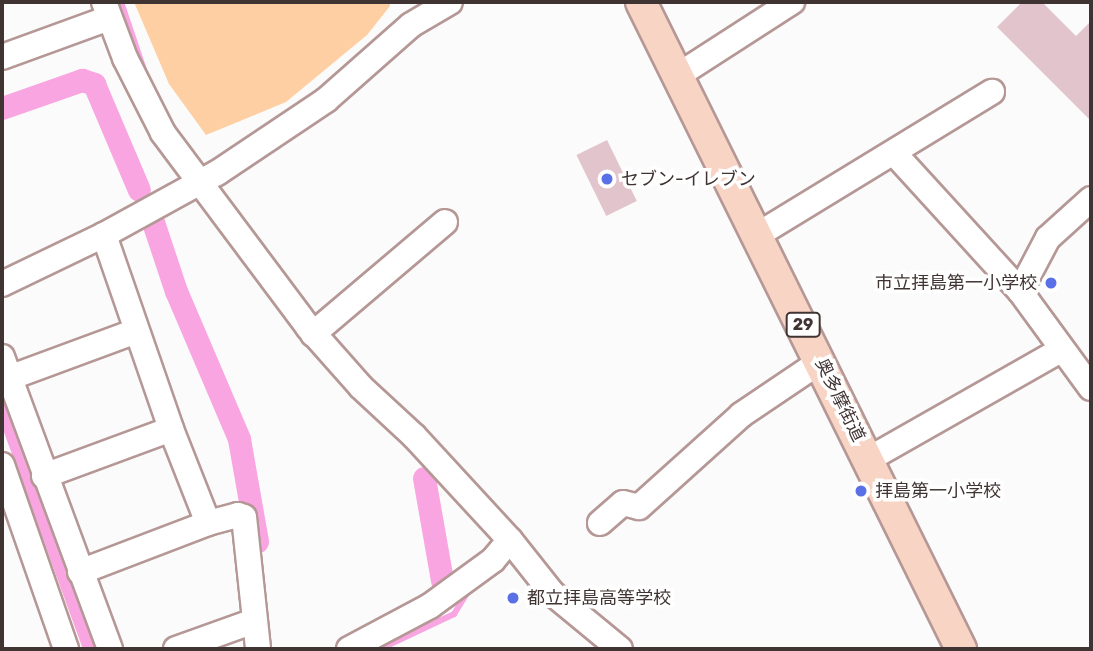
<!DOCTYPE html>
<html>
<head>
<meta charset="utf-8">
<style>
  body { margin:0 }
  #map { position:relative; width:1093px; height:651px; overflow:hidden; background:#fbfbfb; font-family:Rubik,"Noto Sans JP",sans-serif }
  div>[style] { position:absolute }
  .green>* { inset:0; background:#fecfa2 }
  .stream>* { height:6px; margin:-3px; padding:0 3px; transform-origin:3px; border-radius:3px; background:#f8a5e1 }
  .canal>* { height:23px; margin:-11.5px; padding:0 11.5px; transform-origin:11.5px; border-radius:11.5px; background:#f8a5e1 }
  .building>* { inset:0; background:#e2c4cc; transform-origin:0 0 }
  .roads { filter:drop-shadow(2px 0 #b59896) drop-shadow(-2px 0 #b59896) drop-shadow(0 2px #b59896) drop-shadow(0 -2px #b59896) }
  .minor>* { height:24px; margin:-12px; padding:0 12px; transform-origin:12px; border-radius:12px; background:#fff }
  .major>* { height:30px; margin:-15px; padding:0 15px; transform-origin:15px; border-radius:15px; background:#f8d4c5 }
  .dots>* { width:19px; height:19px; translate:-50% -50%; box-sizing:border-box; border:4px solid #fff; border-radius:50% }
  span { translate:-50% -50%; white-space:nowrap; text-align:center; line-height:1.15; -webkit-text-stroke:7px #fff; paint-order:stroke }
  .shield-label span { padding:2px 5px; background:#fff; border:2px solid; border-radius:5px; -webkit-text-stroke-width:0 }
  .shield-label { font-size:16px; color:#403433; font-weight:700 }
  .poi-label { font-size:18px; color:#403433 }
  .left { translate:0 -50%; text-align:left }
  .right { translate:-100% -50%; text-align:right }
  .street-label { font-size:18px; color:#403433 }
  .frame { position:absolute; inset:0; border:4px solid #403433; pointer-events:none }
</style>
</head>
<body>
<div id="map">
  <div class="green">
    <div style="clip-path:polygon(134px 2px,389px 2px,390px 6px,367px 35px,286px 102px,206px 135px,169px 84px)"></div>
  </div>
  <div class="stream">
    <div style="left:121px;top:2px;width:75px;rotate:71.3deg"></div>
    <div style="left:380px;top:649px;width:82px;rotate:-25.3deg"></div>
    <div style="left:454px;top:614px;width:28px;rotate:-58deg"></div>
  </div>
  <div class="canal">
    <div style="left:2px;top:108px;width:85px;rotate:-19.3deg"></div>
    <div style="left:82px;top:80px;width:13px;rotate:18deg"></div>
    <div style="left:94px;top:84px;width:115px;rotate:67deg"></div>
    <div style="left:150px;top:213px;width:82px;rotate:71.6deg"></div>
    <div style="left:176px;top:291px;width:161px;rotate:66.9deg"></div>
    <div style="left:239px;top:439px;width:104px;rotate:80deg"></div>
    <div style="left:2px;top:394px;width:271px;rotate:70deg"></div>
    <div style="left:424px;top:478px;width:104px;rotate:80deg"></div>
  </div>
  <div class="building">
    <div style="clip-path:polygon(1022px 2px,1042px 2px,1076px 36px,1091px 21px,1091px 121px,997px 27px)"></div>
    <div style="left:607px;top:140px;width:68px;height:34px;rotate:64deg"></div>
  </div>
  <div class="roads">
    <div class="minor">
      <div style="left:104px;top:2px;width:60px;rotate:69.4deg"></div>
      <div style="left:125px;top:58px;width:84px;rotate:63.1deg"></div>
      <div style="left:163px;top:133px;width:242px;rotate:53.2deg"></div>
      <div style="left:308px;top:327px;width:80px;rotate:48.5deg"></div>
      <div style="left:361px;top:387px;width:72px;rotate:42.8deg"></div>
      <div style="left:414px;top:436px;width:142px;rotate:47.3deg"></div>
      <div style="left:510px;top:540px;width:68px;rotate:51.6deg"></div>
      <div style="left:552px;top:593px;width:88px;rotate:39.5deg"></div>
      <div style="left:2px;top:57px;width:114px;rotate:-20deg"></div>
      <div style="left:677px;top:76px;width:137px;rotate:-32.8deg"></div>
      <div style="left:894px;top:153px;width:187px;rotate:47.6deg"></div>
      <div style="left:1020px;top:291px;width:120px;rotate:53.8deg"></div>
      <div style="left:759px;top:234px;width:273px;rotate:-31.4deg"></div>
      <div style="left:104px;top:235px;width:205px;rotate:70.9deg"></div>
      <div style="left:171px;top:429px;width:101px;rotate:68.5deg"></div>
      <div style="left:2px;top:284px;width:113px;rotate:-25.7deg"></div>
      <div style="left:104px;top:235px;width:129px;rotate:-28.8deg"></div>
      <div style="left:217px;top:173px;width:131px;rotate:-33.8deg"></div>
      <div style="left:326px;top:100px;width:113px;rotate:-41.4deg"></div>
      <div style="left:411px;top:25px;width:45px;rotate:-30.5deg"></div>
      <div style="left:1020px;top:291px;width:60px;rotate:-62.2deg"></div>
      <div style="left:1048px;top:238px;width:58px;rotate:-42.2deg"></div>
      <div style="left:313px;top:334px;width:173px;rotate:-40.3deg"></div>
      <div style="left:2px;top:357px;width:311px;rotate:69.7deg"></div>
      <div style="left:9px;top:378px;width:135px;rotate:-20.3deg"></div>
      <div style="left:869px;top:459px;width:221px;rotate:-29.6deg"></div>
      <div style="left:2px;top:465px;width:195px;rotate:70.8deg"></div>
      <div style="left:44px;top:476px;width:135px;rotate:-20.3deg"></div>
      <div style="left:600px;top:523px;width:30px;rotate:-41deg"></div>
      <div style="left:623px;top:503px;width:16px;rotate:14deg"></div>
      <div style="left:639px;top:507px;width:137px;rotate:-42deg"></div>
      <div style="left:741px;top:415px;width:97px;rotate:-34deg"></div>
      <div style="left:80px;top:572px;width:137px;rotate:-20.9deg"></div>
      <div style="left:208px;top:523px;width:31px;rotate:-15deg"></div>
      <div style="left:238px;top:515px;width:6px;rotate:18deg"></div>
      <div style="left:244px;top:517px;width:133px;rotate:83.9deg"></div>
      <div style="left:176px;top:649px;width:83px;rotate:-19.7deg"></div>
      <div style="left:349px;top:649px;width:92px;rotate:-28deg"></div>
      <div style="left:430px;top:606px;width:78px;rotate:-36.1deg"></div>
      <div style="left:493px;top:560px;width:26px;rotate:-50deg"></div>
    </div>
    <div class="major">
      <div style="left:641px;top:2px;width:722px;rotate:63.68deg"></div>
    </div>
  </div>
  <div class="dots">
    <div style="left:607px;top:179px;background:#5970e6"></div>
    <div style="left:1051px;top:283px;background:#5970e6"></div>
    <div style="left:861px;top:491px;background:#5970e6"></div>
    <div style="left:513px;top:598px;background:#5970e6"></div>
  </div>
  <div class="shield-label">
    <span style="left:803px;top:325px">29</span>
  </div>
  <div class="poi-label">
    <span class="left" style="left:621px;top:179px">セブン-イレブン</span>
    <span class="right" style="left:1037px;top:283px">市立拝島第一小学校</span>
    <span class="left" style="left:875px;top:491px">拝島第一小学校</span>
    <span class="left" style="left:527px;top:598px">都立拝島高等学校</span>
  </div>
  <div class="street-label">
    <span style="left:840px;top:400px;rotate:64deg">奥多摩街道</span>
  </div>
  <div class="frame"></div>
</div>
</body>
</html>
